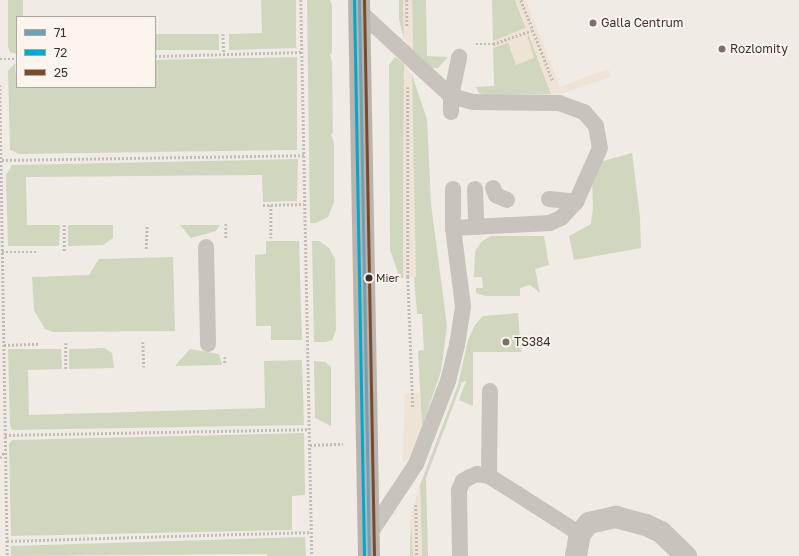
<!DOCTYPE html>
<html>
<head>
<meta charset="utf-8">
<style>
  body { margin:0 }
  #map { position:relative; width:799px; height:556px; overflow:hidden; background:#f0ebe5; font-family:"Golos Text",sans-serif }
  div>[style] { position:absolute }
  .green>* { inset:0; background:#d1d6bf; transform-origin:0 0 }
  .plaza>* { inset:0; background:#eee3d5 }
  .path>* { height:2.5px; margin-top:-1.25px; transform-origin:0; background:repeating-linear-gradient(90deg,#c2bbb6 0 2px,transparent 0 4px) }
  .service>* { height:16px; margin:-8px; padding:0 8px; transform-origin:8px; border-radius:8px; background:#c9c3be }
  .minor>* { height:22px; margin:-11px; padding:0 11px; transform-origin:11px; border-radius:11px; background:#c9c3be }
  .secondary>* { height:22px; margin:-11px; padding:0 11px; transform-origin:11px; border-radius:11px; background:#bab3ae }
  .bus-1>* { height:3px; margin:-1.5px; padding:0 1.5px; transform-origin:1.5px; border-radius:1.5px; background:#70a1b6 }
  .bus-2>* { height:3px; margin:-1.5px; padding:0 1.5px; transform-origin:1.5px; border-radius:1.5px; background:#00a9ce }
  .bus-3>* { height:3px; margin:-1.5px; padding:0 1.5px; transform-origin:1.5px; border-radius:1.5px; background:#7a4b2a }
  .dots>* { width:11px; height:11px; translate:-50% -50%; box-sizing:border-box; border:2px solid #fbf5ee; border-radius:50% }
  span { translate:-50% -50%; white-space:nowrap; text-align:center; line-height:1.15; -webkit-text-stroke:3.5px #fbf5ee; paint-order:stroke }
  .bus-label { font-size:11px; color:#3b302b }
  .left { translate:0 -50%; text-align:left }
  .poi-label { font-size:12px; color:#3b302b }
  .legend { position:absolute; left:16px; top:16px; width:140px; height:72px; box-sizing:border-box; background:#fbf5ee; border:1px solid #aea6a0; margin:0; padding:5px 7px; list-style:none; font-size:12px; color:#3b302b }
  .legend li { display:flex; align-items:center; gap:8px; height:20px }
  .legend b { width:20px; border:1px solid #aea6a0 }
</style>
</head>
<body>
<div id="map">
  <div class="green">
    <div style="clip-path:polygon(8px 0,23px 0,23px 17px,17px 17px,17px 54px,10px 52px,8px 47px)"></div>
    <div style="clip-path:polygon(261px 0,296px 0,296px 48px,229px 50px,229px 34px,262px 33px)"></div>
    <div style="clip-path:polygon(307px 0,330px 0,332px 5px,332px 53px,330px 55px,332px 62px,333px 133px,331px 135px,334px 142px,334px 202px,328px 217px,316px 223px,310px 223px)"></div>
    <div style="clip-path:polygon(399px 0,403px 0,404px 39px,399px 19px)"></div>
    <div style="clip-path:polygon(412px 0,426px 0,427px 56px,448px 57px,438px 68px,432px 68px,413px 53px)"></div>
    <div style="clip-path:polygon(492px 0,515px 0,526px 28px,493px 41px)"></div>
    <div style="left:219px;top:34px;width:16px;height:64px;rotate:90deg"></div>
    <div style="clip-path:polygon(529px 35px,551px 94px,485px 95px,479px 93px,476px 87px,494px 86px,493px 48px)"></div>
    <div style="clip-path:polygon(297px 57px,297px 150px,19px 154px,10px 150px,8px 71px,15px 63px,17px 87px,155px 87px,155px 60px)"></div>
    <div style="clip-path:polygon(395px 57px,404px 64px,403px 278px,400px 278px,390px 250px,389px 65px)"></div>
    <div style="clip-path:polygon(412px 75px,427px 119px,431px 204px,447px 326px,441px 371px,422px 427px,418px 351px,424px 350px,422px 314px,417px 314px,413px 265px)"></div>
    <div style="clip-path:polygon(632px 153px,640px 217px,641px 248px,574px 260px,569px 236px,591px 224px,593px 208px,592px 177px,600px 162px)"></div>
    <div style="clip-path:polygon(298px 159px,297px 201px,263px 202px,262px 175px,26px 177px,27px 225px,60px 225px,59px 246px,8px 246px,6px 175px,12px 165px)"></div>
    <div style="clip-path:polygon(68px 225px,113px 225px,113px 238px,103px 245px,68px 246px)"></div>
    <div style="clip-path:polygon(180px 225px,220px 225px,216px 231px,191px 238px)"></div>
    <div style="clip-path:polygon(491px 236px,544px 236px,549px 265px,535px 269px,540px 293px,530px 285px,520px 288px,520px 296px,485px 296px,476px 293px,476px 288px,483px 288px,482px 277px,474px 277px,475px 252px,481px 242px)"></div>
    <div style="clip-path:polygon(266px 241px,299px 241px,302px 340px,271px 340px,271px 326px,256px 326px,255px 255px,266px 254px)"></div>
    <div style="clip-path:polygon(312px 241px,319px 241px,329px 248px,335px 259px,336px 330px,332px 340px,325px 342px,314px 342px)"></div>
    <div style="clip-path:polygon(173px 257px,175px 331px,53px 332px,45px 329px,34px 310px,32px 277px,89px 275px,99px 259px)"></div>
    <div style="clip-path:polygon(518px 313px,521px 352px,473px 352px,473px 406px,459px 400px,466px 381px,462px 382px,426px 478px,428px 556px,422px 556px,420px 485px,458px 385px,468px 340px,475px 325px,483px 316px)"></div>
    <div style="clip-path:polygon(104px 348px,112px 353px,114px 368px,69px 369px,69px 349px)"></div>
    <div style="clip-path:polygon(8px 349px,61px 349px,62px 369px,28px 370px,29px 415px,265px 408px,264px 361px,302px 360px,304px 425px,12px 430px,10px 426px)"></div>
    <div style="clip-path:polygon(190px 349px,219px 354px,222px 365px,175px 366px)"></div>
    <div style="clip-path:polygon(314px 361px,325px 362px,331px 367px,331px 426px,315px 418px)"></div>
    <div style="clip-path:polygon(304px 433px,305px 495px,292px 496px,292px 530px,11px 536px,9px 444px,12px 440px)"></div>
    <div style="clip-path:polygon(411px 515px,413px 556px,410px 556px)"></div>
    <div style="clip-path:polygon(305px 537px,306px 556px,267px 556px,267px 554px,11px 556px,11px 546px)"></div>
  </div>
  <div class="plaza">
    <div style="clip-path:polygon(403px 0,412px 0,413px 53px,404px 39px)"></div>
    <div style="clip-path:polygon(515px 0,526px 0,560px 87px,608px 69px,611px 77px,563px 93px,551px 94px,529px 35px,527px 35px,534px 58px,516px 65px,508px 42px,493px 48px,493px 41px,526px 28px)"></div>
    <div style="clip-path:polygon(404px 64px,412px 75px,416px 277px,403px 278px)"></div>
    <div style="clip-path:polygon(420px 393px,422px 427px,409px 457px,403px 462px,405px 394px)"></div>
    <div style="clip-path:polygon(420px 485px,422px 556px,413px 556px,411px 515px)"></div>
  </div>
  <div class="path">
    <div style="left:301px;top:0;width:556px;rotate:88.87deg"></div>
    <div style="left:407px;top:0;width:26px;rotate:90deg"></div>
    <div style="left:521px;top:0;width:87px;rotate:68.4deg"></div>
    <div style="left:223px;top:34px;width:20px;rotate:87deg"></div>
    <div style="left:476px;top:44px;width:17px"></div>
    <div style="left:493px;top:44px;width:42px;rotate:-19.3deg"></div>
    <div style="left:155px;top:56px;width:147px;rotate:-1.6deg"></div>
    <div style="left:0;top:59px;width:17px"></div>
    <div style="left:0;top:85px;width:471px;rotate:89.1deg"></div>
    <div style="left:408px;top:87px;width:190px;rotate:90deg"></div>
    <div style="left:408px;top:277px;width:131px;rotate:87.8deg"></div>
    <div style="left:2px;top:160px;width:302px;rotate:-0.9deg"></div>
    <div style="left:263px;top:205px;width:41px;rotate:-1.4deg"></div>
    <div style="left:271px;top:205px;width:33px;rotate:90deg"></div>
    <div style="left:226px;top:224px;width:14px;rotate:90deg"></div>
    <div style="left:146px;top:249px;width:24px;rotate:-88deg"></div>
    <div style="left:64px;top:251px;width:26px;rotate:-90deg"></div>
    <div style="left:2px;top:252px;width:36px"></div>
    <div style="left:143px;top:342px;width:25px;rotate:88deg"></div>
    <div style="left:66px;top:343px;width:26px;rotate:90deg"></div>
    <div style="left:4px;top:345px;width:36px;rotate:-2deg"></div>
    <div style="left:225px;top:357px;width:8px;rotate:90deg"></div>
    <div style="left:5px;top:435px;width:304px;rotate:-1.1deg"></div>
    <div style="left:310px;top:445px;width:33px;rotate:-2deg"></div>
    <div style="left:0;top:458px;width:7px;rotate:-56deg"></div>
    <div style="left:416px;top:505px;width:51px;rotate:88.9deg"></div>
    <div style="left:7px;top:541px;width:304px;rotate:-1.7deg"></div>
  </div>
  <div class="service">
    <div style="left:359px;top:11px;width:125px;rotate:42.7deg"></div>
    <div style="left:451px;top:96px;width:23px;rotate:15deg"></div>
    <div style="left:473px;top:102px;width:86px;rotate:0.7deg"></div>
    <div style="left:559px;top:103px;width:27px;rotate:20deg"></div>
    <div style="left:584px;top:112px;width:18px;rotate:49deg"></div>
    <div style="left:596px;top:126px;width:22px;rotate:80deg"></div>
    <div style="left:600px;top:148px;width:59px;rotate:114deg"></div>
    <div style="left:576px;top:202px;width:22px;rotate:133deg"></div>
    <div style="left:561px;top:218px;width:12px;rotate:156deg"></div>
    <div style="left:550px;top:223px;width:97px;rotate:177deg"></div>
    <div style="left:451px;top:112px;width:16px;rotate:-90deg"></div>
    <div style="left:451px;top:96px;width:40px;rotate:-78deg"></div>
    <div style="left:493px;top:188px;width:8px;rotate:67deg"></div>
    <div style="left:496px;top:195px;width:12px;rotate:24deg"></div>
    <div style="left:475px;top:189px;width:38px;rotate:88deg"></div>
    <div style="left:549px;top:199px;width:27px;rotate:6deg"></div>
    <div style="left:206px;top:247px;width:97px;rotate:88.8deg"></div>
    <div style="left:490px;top:391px;width:85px;rotate:90.7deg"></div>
    <div style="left:489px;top:476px;width:108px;rotate:32.5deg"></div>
    <div style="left:369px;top:535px;width:85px;rotate:-56.5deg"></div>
    <div style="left:416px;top:464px;width:89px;rotate:-68.9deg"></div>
    <div style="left:448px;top:381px;width:37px;rotate:-76deg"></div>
    <div style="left:457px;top:345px;width:39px;rotate:-81deg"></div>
    <div style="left:463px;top:306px;width:79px;rotate:-97.3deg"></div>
    <div style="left:453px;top:228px;width:39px;rotate:-90deg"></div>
    <div style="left:460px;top:556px;width:66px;rotate:-90.9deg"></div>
    <div style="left:459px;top:490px;width:10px;rotate:-66deg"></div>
    <div style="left:463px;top:481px;width:8px;rotate:-30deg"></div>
    <div style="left:470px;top:477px;width:8px;rotate:-23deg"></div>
    <div style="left:477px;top:474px;width:12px;rotate:9deg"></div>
  </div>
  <div class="minor">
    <div style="left:576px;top:556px;width:22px;rotate:-80deg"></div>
    <div style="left:580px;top:534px;width:14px;rotate:-51deg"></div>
    <div style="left:589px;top:523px;width:28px;rotate:-13deg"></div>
    <div style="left:616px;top:517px;width:31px;rotate:15deg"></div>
    <div style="left:646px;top:525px;width:17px;rotate:25deg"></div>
    <div style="left:661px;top:532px;width:35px;rotate:44deg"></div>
  </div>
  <div class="secondary">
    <div style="left:359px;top:0;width:556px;rotate:88.97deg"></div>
  </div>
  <div class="bus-1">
    <div style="left:359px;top:0;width:556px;rotate:88.97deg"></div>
  </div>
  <div class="bus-2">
    <div style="left:354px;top:0;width:556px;rotate:88.97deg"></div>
  </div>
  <div class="bus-3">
    <div style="left:364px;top:0;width:556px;rotate:88.97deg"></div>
  </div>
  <div class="dots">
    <div style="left:593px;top:23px;background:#7a716c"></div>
    <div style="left:722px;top:49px;background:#7a716c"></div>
    <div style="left:369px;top:278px;background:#3b302b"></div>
    <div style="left:506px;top:342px;background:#7a716c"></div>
  </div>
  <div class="bus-label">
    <span class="left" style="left:376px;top:278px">Mier</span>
  </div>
  <div class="poi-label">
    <span class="left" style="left:601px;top:23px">Galla Centrum</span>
    <span class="left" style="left:730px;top:49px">Rozlomity</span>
    <span class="left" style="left:514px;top:342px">TS384</span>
  </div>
  <ul class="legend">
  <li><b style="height:5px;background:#70a1b6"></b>71</li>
  <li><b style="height:5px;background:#00a9ce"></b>72</li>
  <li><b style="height:5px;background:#7a4b2a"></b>25</li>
  </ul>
</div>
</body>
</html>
